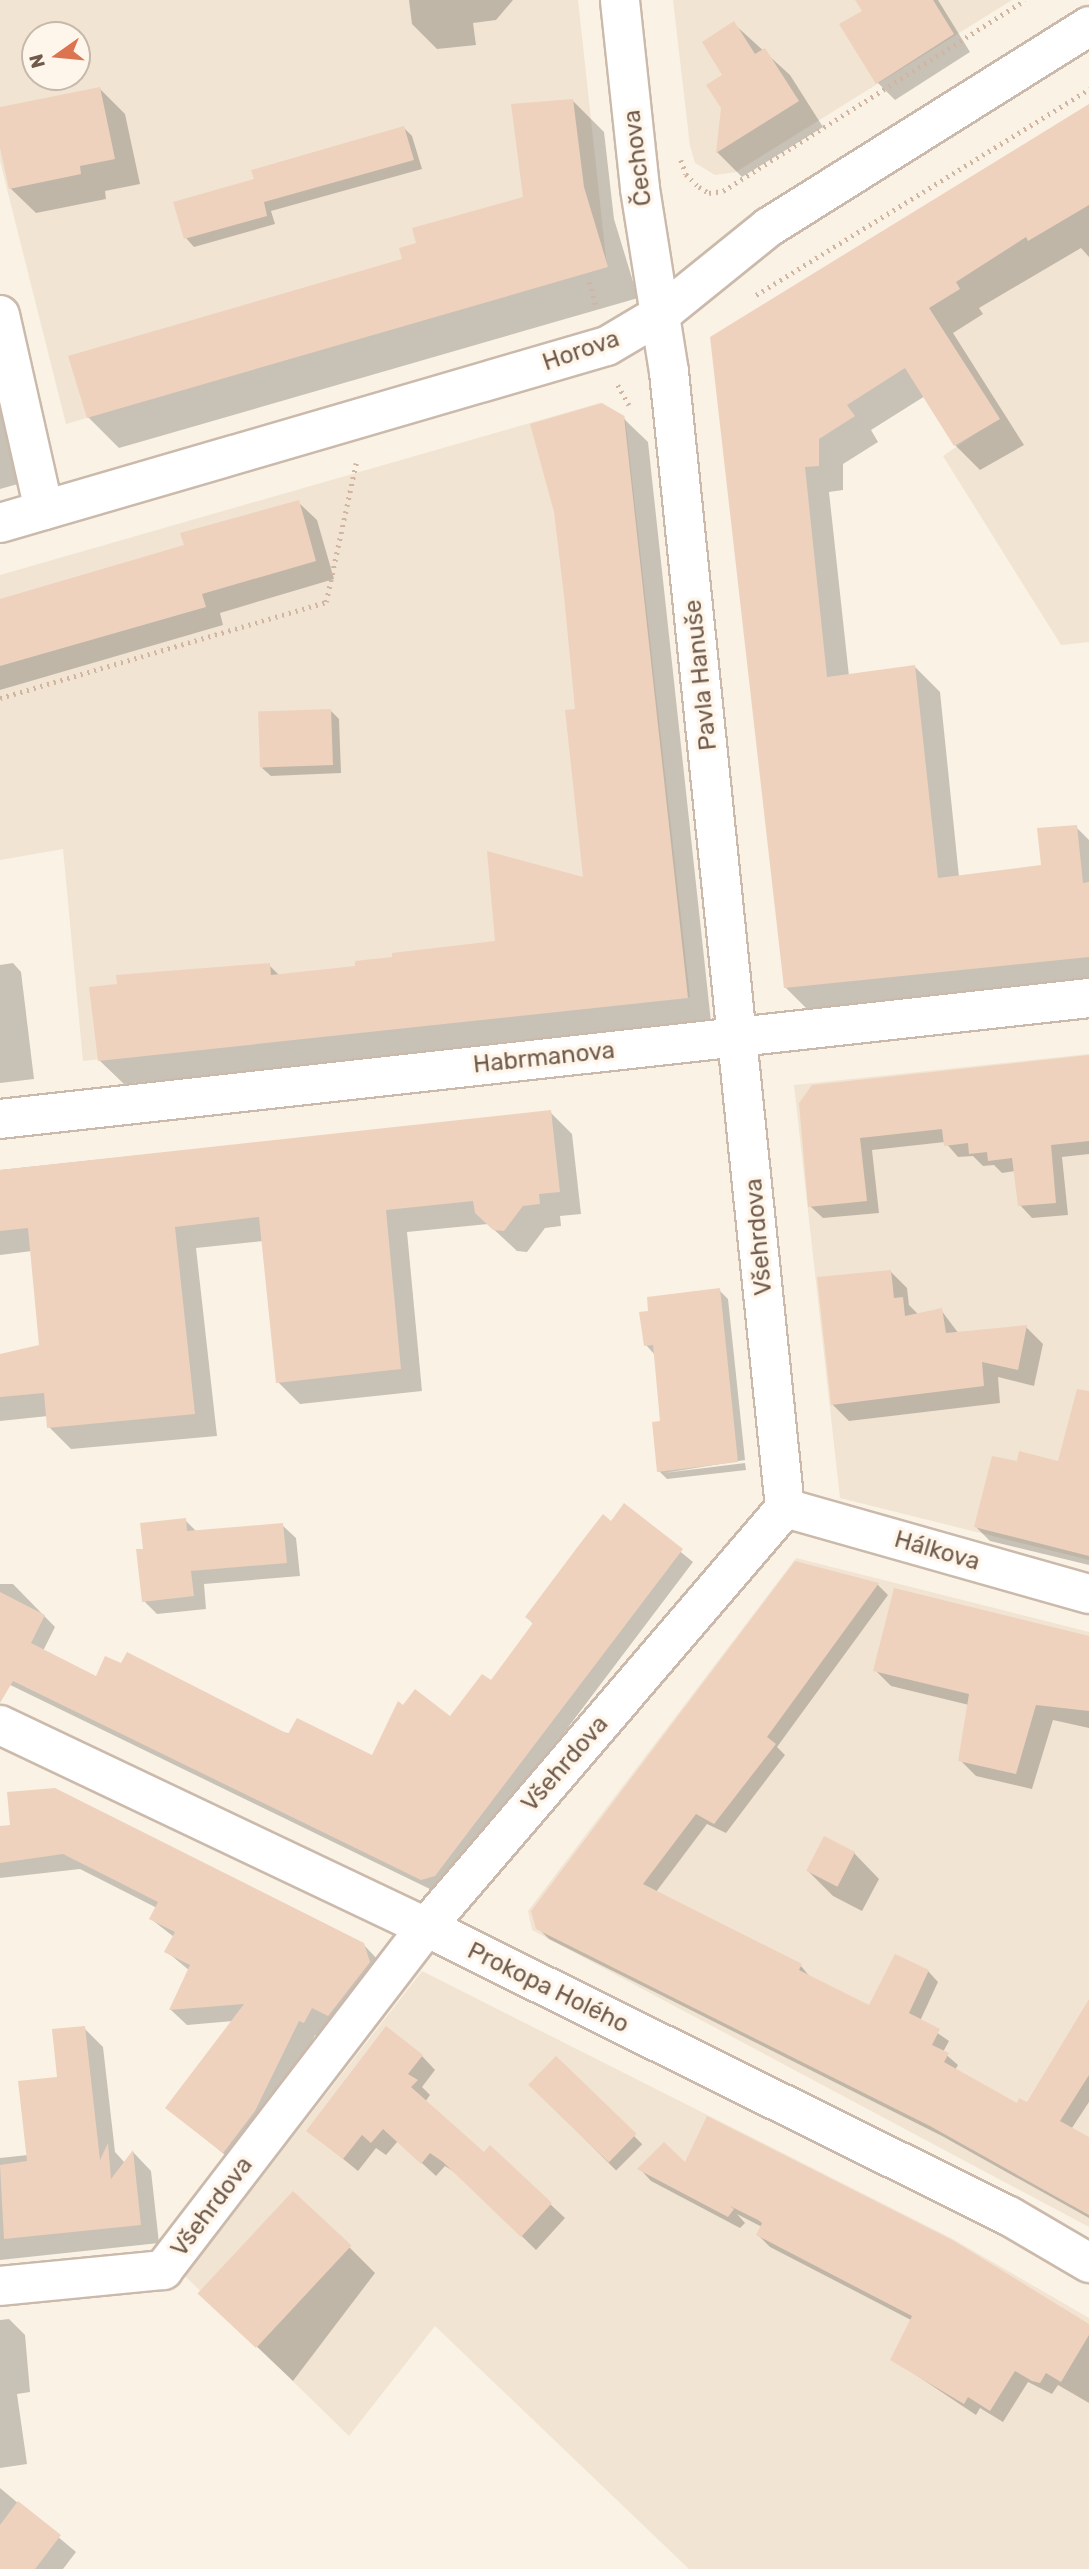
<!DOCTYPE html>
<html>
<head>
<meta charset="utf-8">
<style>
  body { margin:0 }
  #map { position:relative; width:1089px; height:2569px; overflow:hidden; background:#faf2e4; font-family:Rubik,sans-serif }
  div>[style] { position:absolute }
  .residential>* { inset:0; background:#f1e4d3 }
  .shadow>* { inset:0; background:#0003; transform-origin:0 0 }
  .building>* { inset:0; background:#eed2bd; transform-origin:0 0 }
  .path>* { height:4.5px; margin-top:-2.25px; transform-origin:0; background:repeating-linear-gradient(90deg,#d2b5a1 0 2px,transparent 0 7px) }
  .roads { filter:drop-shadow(2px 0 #cbbaab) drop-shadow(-2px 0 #cbbaab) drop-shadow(0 2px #cbbaab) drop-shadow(0 -2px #cbbaab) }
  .minor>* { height:38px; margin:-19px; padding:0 19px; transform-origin:19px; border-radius:19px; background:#fff }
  span { translate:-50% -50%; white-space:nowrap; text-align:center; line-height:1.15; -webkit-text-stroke:7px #fef6ea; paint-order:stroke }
  .street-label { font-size:24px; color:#715a4b }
  .north { position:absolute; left:21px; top:21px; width:70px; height:70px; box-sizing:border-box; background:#fef6ea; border:2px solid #c6b8aa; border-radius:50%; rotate:255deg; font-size:19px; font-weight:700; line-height:28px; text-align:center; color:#715a4b }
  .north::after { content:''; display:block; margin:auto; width:24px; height:32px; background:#dc7451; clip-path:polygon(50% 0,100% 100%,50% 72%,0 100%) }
</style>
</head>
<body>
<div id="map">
  <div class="residential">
    <div style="clip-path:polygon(evenodd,0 0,578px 0,607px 267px,66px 424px,0 161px,0 0,35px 35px,77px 35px,77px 77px,35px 77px,35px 35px)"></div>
    <div style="clip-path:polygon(673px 0,1012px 0,736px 172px,715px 175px,695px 163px,690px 146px)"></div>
    <div style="clip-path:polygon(1089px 105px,1089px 642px,1061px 645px,943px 456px,999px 417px,882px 235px)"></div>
    <div style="clip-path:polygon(600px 403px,625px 416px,690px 997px,83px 1061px,63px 849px,0 860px,0 575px)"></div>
    <div style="clip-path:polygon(1089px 1054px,1089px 1560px,840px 1498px,794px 1085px)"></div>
    <div style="clip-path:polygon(796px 1558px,1089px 1632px,1089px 2227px,532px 1930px,528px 1911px)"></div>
    <div style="clip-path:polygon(422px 1971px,951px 2238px,1089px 2318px,1089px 2569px,689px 2569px,435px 2326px,349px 2436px,185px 2276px)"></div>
  </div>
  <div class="shadow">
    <div style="clip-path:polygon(409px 0,513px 0,496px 20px,473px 23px,476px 45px,437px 49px,412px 24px)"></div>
    <div style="clip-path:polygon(882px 0,938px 0,970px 52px,895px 100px,878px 83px)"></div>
    <div style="clip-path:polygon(733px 23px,790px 75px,823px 127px,742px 177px,717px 152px)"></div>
    <div style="clip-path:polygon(100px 89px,125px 114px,140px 184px,105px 191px,106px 199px,36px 213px,10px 188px,0 139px,0 109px)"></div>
    <div style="clip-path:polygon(573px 101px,604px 132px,614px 219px,638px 298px,119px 448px,88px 417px,404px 260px,418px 244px,524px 199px)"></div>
    <div style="clip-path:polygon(1089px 105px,1089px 257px,1081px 248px,979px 308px,983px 314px,953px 333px,1024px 445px,980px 470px,955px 445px,925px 396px,871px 430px,878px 442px,843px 464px,843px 490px,829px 492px,849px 676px,915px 667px,940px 692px,959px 877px,1043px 867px,1076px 827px,1089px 840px,1089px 984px,811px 1013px,786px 988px,712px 338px)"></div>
    <div style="clip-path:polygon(404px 128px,412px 136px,422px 169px,271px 211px,275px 224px,194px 247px,186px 238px,256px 180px)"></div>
    <div style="clip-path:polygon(0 382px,25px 482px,0 489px)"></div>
    <div style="clip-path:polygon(623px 418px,648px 442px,711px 1022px,124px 1084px,99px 1060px,269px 965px,280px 976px,357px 968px,497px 943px,585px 880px,577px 710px)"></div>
    <div style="clip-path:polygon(298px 502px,317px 520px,334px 579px,220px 613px,223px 625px,0 690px,0 601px,186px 547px)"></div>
    <div style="clip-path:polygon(330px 710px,339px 719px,341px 773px,271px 776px,262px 768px)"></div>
    <div style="clip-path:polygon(13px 963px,21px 972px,34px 1079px,0 1083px,0 965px)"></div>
    <div style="clip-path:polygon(1089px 1057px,1089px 1154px,1062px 1157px,1068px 1215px,1032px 1218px,1020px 1205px,1015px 1171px,1002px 1173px,994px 1165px,983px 1166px,973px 1156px,958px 1157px,945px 1142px,872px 1150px,879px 1213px,823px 1218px,810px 1206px,800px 1103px)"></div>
    <div style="clip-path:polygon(550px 1112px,572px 1134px,581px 1214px,560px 1216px,561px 1226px,545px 1228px,527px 1252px,517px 1251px,488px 1224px,407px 1232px,422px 1391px,300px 1404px,278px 1382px,263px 1241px,196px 1248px,217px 1436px,71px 1449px,49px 1427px,48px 1416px,0 1421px,0 1356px,41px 1346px,32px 1251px,0 1255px,0 1170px)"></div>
    <div style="clip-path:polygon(890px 1271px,907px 1288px,909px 1305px,919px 1315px,941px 1310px,959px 1334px,1026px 1327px,1043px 1344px,1034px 1386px,998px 1377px,1000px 1403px,849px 1421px,832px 1404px)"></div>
    <div style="clip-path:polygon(719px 1290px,728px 1299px,745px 1460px,664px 1473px,745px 1463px,746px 1470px,667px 1479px,659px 1471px,661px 1422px,655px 1355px,646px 1345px)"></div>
    <div style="clip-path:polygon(1089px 1405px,1089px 1565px,990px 1541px,976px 1527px,1018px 1464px,1060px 1463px)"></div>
    <div style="clip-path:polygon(632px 1512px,693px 1562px,461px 1869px,434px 1891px,0 1680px,0 1584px,13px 1584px,55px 1627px,43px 1651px,97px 1678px,373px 1758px,403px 1707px,450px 1718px,491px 1683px,534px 1625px,527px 1617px,611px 1523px)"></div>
    <div style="clip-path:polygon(185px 1520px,197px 1532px,282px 1525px,296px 1538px,300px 1576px,204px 1584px,206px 1609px,157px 1614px,144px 1601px)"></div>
    <div style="clip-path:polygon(796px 1563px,878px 1585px,888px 1595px,777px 1747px,785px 1755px,726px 1833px,707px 1824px,656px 1892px,801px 1966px,811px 1978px,869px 2008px,928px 1971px,938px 1982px,920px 2021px,949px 2041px,943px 2052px,958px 2065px,955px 2070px,1018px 2105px,1028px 2104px,1089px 2049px,1089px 2102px,1070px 2131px,1089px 2143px,1089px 2218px,942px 2136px,549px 1939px,538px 1928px)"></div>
    <div style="clip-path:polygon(1089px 1638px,1089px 1728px,1053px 1720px,1032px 1789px,976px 1776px,960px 1760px,969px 1705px,891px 1686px,875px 1670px)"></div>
    <div style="clip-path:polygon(0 1828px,363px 1944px,379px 1961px,344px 2030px,328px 2023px,320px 2037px,315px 2035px,270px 2127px,240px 2167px,167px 2108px,233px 2021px,187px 2025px,171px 2010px,190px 1971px,166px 1951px,174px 1937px,151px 1919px,157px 1908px,80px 1869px,0 1878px)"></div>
    <div style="clip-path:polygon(854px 1853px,879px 1879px,862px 1911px,833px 1896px,808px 1871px)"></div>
    <div style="clip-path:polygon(84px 2028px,103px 2047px,115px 2152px,125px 2163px,133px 2152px,151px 2171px,159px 2243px,0 2260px,0 2158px,28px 2155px)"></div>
    <div style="clip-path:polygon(422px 2056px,435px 2070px,422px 2087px,430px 2095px,425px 2102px,484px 2155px,490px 2148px,565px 2218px,536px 2250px,459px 2175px,445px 2166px,436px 2176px,398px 2141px,386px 2155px,376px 2148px,358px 2171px,309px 2131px)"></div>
    <div style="left:556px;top:2058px;width:122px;height:37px;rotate:45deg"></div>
    <div style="clip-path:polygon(685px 2165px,1089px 2326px,1089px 2403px,1058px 2385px,1052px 2394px,1028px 2382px,1003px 2422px,980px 2408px,976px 2415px,892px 2359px,911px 2320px,770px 2247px,758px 2235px,762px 2227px,737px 2214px,745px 2223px,740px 2228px,651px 2181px,640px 2169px)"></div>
    <div style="clip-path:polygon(349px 2247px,375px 2273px,293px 2381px,236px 2327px)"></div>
    <div style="clip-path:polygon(9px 2319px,25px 2335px,30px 2392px,17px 2394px,27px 2464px,0 2468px,0 2320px)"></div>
    <div style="clip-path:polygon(0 2488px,76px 2552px,63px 2569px,0 2569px)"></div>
  </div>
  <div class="building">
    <div style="clip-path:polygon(855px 0,933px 0,954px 34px,876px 84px,839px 24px,862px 11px)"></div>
    <div style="clip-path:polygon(734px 21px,755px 54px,765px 48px,799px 101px,716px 153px,721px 108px,706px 85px,722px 75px,702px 42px)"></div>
    <div style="clip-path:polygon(100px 87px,115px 159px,80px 166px,81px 174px,9px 189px,0 148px,0 107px)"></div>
    <div style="clip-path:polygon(573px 99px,584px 187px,608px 267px,87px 418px,68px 356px,402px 259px,399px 248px,416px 243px,412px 228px,523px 197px,511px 104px)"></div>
    <div style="clip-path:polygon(1089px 104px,1089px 205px,1028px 241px,1026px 237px,956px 282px,960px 289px,929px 308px,1000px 419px,954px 446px,905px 368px,847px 405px,855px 416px,819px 439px,819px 466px,805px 467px,827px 677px,915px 665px,938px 878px,1041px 865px,1037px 828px,1077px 825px,1083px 883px,1089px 882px,1089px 957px,784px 988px,710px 337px)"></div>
    <div style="clip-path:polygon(404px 126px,414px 160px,264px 202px,267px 216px,184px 239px,173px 202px,254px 179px,251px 170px)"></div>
    <div style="clip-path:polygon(602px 403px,624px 416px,688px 998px,98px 1061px,89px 987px,117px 984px,116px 975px,270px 963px,271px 975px,355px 966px,355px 961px,392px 957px,392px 953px,495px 941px,487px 851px,583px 877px,565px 710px,575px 709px,564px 596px,554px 512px,530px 424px)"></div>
    <div style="clip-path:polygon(299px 500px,316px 561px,202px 594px,206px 607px,0 666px,0 599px,184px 545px,180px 533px)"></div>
    <div style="left:331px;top:709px;width:56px;height:73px;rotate:88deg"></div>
    <div style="clip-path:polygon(1089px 1055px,1089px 1141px,1051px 1145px,1056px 1203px,1018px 1206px,1012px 1158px,988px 1161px,987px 1152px,969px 1154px,968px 1143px,944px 1146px,942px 1129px,860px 1138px,867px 1201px,808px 1207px,799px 1103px,812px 1085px)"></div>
    <div style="clip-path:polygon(551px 1110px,560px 1192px,539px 1194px,540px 1204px,523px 1206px,504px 1231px,493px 1230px,475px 1213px,473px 1201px,386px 1210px,401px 1369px,276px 1383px,259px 1217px,175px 1227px,195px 1414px,47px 1428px,44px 1393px,0 1397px,0 1354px,39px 1345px,28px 1228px,0 1231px,0 1170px)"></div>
    <div style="clip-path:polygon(891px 1270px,894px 1298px,903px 1297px,905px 1316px,942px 1308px,946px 1333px,1027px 1325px,1018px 1370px,982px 1362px,984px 1386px,831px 1405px,817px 1277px)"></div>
    <div style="clip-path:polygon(720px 1288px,738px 1462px,657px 1472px,652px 1422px,660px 1421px,653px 1345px,644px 1346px,639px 1312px,648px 1311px,647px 1297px)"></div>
    <div style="clip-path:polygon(1077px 1389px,1089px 1391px,1089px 1556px,974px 1527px,992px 1456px,1017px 1461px,1019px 1451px,1058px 1461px)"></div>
    <div style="clip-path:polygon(624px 1503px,683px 1549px,435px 1876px,421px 1880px,13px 1681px,0 1703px,0 1592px,45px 1615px,31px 1643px,96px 1676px,105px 1656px,121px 1663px,127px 1652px,288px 1734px,297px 1718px,372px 1755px,398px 1701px,403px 1705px,415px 1689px,450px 1716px,482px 1674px,491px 1680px,533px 1623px,525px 1617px,579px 1545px,603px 1514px,611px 1521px)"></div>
    <div style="clip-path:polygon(186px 1518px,187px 1531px,283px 1523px,287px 1563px,191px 1571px,194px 1596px,142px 1602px,136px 1549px,143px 1549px,140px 1523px)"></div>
    <div style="clip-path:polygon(795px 1561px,879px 1583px,767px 1737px,776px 1744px,714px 1824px,696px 1814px,643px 1884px,802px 1964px,799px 1970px,869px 2005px,895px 1954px,929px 1970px,909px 2013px,940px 2029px,932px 2045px,949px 2053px,944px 2062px,1017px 2103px,1019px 2098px,1027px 2102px,1089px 1999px,1089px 2075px,1060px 2121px,1089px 2137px,1089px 2215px,930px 2126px,536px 1929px,531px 1911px)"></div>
    <div style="clip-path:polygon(894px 1588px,1089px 1636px,1089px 1711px,1036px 1705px,1016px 1774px,958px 1761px,969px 1694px,873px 1671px)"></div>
    <div style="clip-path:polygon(55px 1788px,364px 1943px,370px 1962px,328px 2016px,312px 2008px,304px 2023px,299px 2021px,255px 2111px,223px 2153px,165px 2108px,244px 2004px,169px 2010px,190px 1965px,164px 1952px,175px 1932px,149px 1919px,158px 1902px,63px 1854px,0 1863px,0 1826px,10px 1825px,7px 1792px)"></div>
    <div style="left:824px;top:1836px;width:35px;height:39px;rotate:27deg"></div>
    <div style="clip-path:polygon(85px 2026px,100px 2160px,108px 2143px,111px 2179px,133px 2150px,141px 2225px,4px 2239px,0 2165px,27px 2161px,18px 2081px,57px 2077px,52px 2029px)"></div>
    <div style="clip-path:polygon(386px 2026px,423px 2055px,408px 2074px,418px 2080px,411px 2087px,484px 2152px,490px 2145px,552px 2203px,521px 2237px,443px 2162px,430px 2153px,421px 2164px,383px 2129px,371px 2143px,362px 2135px,343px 2159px,306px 2131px)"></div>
    <div style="left:556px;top:2056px;width:112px;height:40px;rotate:44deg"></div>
    <div style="clip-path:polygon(707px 2116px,954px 2241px,1089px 2324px,1089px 2335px,1061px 2382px,1046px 2373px,1040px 2383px,1032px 2381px,1015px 2371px,990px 2411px,968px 2397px,964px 2404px,890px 2360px,912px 2316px,756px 2235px,762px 2223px,758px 2220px,730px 2206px,734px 2209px,728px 2217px,637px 2169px,664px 2142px,685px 2162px)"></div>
    <div style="left:293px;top:2191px;width:80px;height:140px;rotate:43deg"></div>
    <div style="clip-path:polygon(18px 2501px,61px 2535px,35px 2569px,0 2569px,0 2525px)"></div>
  </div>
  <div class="path">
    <div style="left:681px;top:160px;width:15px;rotate:70deg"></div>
    <div style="left:686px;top:174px;width:18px;rotate:45deg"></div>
    <div style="left:699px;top:187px;width:12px;rotate:31deg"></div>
    <div style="left:709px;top:193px;width:14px;rotate:-8deg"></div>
    <div style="left:723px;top:191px;width:357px;rotate:-32.3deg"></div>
    <div style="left:590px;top:282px;width:25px;rotate:76deg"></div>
    <div style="left:756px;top:295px;width:392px;rotate:-31.7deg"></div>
    <div style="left:618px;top:385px;width:23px;rotate:61deg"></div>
    <div style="left:0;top:698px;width:340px;rotate:-16.4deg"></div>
    <div style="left:326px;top:602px;width:142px;rotate:-77.8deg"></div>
  </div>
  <div class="roads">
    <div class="minor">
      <div style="left:0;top:315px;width:200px;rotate:77.3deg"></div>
      <div style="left:0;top:523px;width:632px;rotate:-16.26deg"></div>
      <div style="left:607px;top:346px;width:63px;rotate:-30.7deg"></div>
      <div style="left:661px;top:314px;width:139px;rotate:-38.9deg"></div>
      <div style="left:769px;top:227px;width:378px;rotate:-32.1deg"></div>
      <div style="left:0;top:1119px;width:1096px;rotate:-6.34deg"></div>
      <div style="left:785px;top:1508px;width:316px;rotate:15.8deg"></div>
      <div style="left:0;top:1725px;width:471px;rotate:25.4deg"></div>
      <div style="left:426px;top:1927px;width:651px;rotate:26.37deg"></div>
      <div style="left:1009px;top:2216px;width:93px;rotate:30.4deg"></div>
      <div style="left:0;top:2286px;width:164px;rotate:-5.6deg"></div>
      <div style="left:163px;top:2270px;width:432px;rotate:-52.5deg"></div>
      <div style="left:426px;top:1927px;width:552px;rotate:-49.41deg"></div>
      <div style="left:785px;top:1508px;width:1142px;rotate:-95.83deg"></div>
      <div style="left:669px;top:372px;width:186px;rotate:-99deg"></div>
      <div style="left:640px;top:188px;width:189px;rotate:-96.1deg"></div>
    </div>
  </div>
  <div class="street-label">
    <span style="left:638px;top:158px;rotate:-97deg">Čechova</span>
    <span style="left:581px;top:351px;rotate:-19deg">Horova</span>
    <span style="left:701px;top:675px;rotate:-96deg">Pavla Hanuše</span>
    <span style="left:544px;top:1058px;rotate:-6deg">Habrmanova</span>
    <span style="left:759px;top:1237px;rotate:-95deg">Všehrdova</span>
    <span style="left:937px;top:1551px;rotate:16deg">Hálkova</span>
    <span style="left:565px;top:1764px;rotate:-49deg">Všehrdova</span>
    <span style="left:548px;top:1988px;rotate:26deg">Prokopa Holého</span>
    <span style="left:212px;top:2207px;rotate:-53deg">Všehrdova</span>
  </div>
  <div class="north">N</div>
</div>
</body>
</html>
